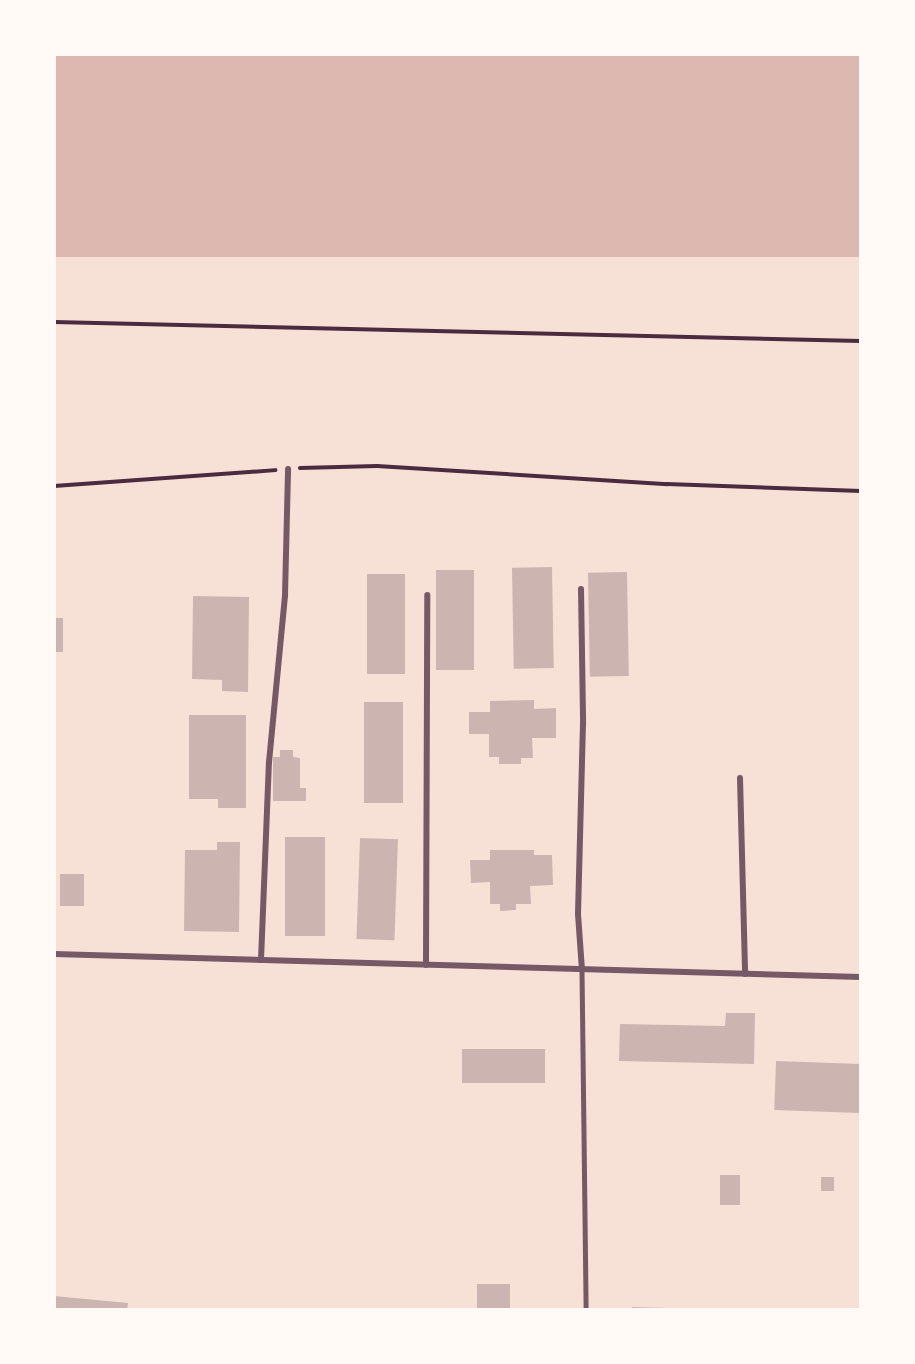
<!DOCTYPE html>
<html>
<head>
<meta charset="utf-8">
<style>
  body { margin:0 }
  #map { position:relative; width:915px; height:1364px; overflow:hidden; background:#f7e1d7; font-family:"Alegreya Sans",sans-serif }
  div>[style] { position:absolute }
  .water>* { inset:0; background:#dcb8b0; transform-origin:0 0 }
  .building>* { inset:0; background:#ccb4b1; transform-origin:0 0 }
  .path>* { height:4px; margin:-2px; padding:0 2px; transform-origin:2px; border-radius:2px; background:#4a2c40 }
  .service>* { height:4.5px; margin:-2.25px; padding:0 2.25px; transform-origin:2.25px; border-radius:2.25px; background:#755966 }
  .minor>* { height:6px; margin:-3px; padding:0 3px; transform-origin:3px; border-radius:3px; background:#755966 }
  span { translate:-50% -50%; white-space:nowrap; text-align:center; line-height:1.15; -webkit-text-stroke:4.5px #fffaf5; paint-order:stroke }
  .frame { position:absolute; inset:0; border:56px solid #fffaf5; pointer-events:none }
</style>
</head>
<body>
<div id="map">
  <div class="water">
    <div style="left:54px;top:54px;width:807px;height:203px"></div>
  </div>
  <div class="building">
    <div style="left:552px;top:567px;width:101px;height:40px;rotate:89deg"></div>
    <div style="left:474px;top:570px;width:100px;height:38px;rotate:90deg"></div>
    <div style="left:627px;top:572px;width:104px;height:39px;rotate:89deg"></div>
    <div style="left:367px;top:574px;width:38px;height:100px"></div>
    <div style="clip-path:polygon(193px 596px,249px 597px,248px 692px,222px 691px,222px 680px,192px 679px)"></div>
    <div style="left:63px;top:618px;width:34px;height:9px;rotate:90deg"></div>
    <div style="clip-path:polygon(534px 700px,534px 709px,556px 708px,556px 738px,532px 738px,533px 758px,521px 758px,521px 764px,499px 764px,499px 757px,489px 757px,489px 734px,469px 734px,469px 712px,490px 712px,490px 701px)"></div>
    <div style="left:364px;top:702px;width:39px;height:101px"></div>
    <div style="clip-path:polygon(189px 715px,246px 715px,246px 808px,218px 808px,218px 799px,189px 799px)"></div>
    <div style="clip-path:polygon(280px 750px,293px 750px,293px 757px,300px 758px,300px 788px,306px 788px,306px 801px,273px 801px,273px 757px,280px 757px)"></div>
    <div style="left:285px;top:837px;width:40px;height:99px"></div>
    <div style="left:360px;top:838px;width:38px;height:101px;rotate:2deg"></div>
    <div style="clip-path:polygon(217px 842px,240px 842px,239px 932px,184px 931px,185px 850px,217px 850px)"></div>
    <div style="clip-path:polygon(490px 850px,534px 850px,534px 855px,552px 855px,553px 885px,530px 886px,531px 904px,516px 904px,516px 910px,500px 911px,500px 904px,490px 904px,490px 882px,471px 883px,470px 860px,490px 860px)"></div>
    <div style="left:84px;top:874px;width:32px;height:24px;rotate:90deg"></div>
    <div style="clip-path:polygon(726px 1013px,755px 1013px,754px 1064px,619px 1061px,620px 1024px,725px 1026px)"></div>
    <div style="left:545px;top:1049px;width:34px;height:83px;rotate:90deg"></div>
    <div style="left:776px;top:1061px;width:85px;height:49px;rotate:2deg"></div>
    <div style="left:720px;top:1175px;width:20px;height:30px"></div>
    <div style="left:821px;top:1177px;width:13px;height:14px"></div>
    <div style="left:477px;top:1284px;width:33px;height:26px"></div>
    <div style="clip-path:polygon(54px 1296px,128px 1303px,127px 1310px,54px 1310px)"></div>
    <div style="clip-path:polygon(632px 1307px,668px 1308px,668px 1310px,632px 1310px)"></div>
  </div>
  <div class="path">
    <div style="left:54px;top:322px;width:807px;rotate:1.35deg"></div>
    <div style="left:300px;top:468px;width:77px;rotate:-1.5deg"></div>
    <div style="left:377px;top:466px;width:291px;rotate:3.6deg"></div>
    <div style="left:667px;top:484px;width:194px;rotate:2.1deg"></div>
    <div style="left:54px;top:486px;width:222px;rotate:-4.1deg"></div>
  </div>
  <div class="service">
    <div style="left:582px;top:970px;width:340px;rotate:89.3deg"></div>
  </div>
  <div class="minor">
    <div style="left:581px;top:589px;width:134px;rotate:89.1deg"></div>
    <div style="left:583px;top:723px;width:191px;rotate:91.5deg"></div>
    <div style="left:578px;top:914px;width:56px;rotate:85.9deg"></div>
    <div style="left:740px;top:778px;width:196px;rotate:88.5deg"></div>
    <div style="left:54px;top:954px;width:807px;rotate:1.63deg"></div>
    <div style="left:261px;top:960px;width:198px;rotate:-87.7deg"></div>
    <div style="left:269px;top:762px;width:168px;rotate:-84.5deg"></div>
    <div style="left:285px;top:595px;width:126px;rotate:-88.6deg"></div>
    <div style="left:426px;top:965px;width:370px;rotate:-89.8deg"></div>
  </div>
  <div class="frame"></div>
</div>
</body>
</html>
